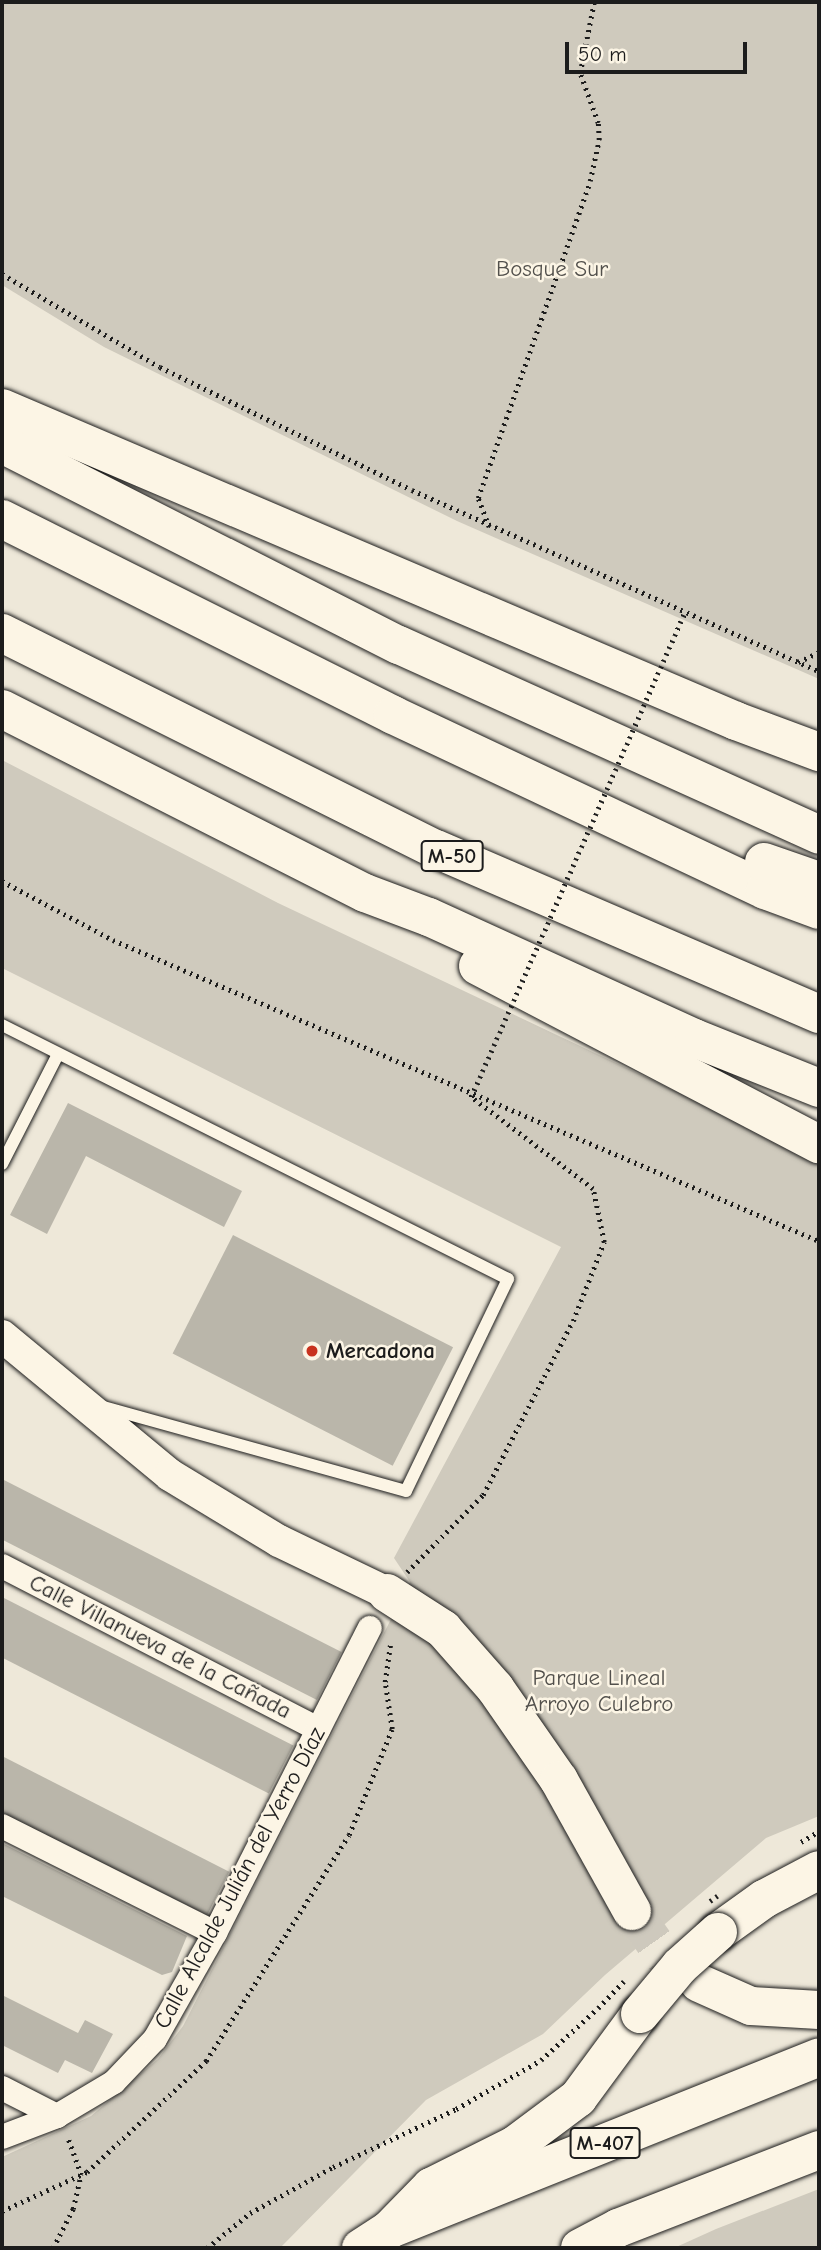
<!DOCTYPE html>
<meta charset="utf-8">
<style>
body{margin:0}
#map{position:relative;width:821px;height:2250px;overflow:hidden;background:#eee8d9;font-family:"Comic Neue",sans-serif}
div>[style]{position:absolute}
.green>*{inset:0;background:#cfcabd}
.building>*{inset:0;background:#bab6aa;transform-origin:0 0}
.trunk-tunnel>*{height:38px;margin-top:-19px;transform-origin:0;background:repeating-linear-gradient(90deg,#cec9bd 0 38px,transparent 0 57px)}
.path>*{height:4.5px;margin-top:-2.25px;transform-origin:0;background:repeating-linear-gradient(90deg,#1c1c1c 0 2px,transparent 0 7px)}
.roads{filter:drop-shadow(0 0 2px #1c1c1c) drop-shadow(0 0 2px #1c1c1c)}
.service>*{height:12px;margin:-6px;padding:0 6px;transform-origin:6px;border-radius:6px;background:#fcf5e5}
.minor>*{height:24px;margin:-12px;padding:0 12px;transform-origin:12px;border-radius:12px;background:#fcf5e5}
.tertiary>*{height:32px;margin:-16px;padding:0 16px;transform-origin:16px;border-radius:16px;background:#fcf5e5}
.trunk>*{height:38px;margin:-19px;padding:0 19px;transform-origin:19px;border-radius:19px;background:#fcf5e5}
.motorway>*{height:38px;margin:-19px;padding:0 19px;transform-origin:19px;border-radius:19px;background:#fcf5e5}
.path-bridge>*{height:4.5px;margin-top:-2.25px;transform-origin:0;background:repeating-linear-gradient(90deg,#1c1c1c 0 2px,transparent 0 7px)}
.bridges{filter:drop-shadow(0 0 2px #1c1c1c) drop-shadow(0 0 2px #1c1c1c)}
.motorway-bridge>*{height:38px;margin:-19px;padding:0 19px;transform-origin:19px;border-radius:19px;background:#fcf5e5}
.dots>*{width:19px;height:19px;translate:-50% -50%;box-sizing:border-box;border:4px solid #fcf5e5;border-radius:50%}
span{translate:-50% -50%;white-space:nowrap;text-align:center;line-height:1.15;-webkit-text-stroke:5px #fcf5e5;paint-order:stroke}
.shield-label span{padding:2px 5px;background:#fcf5e5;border:2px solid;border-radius:5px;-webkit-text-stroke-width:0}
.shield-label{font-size:21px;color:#1c1c1c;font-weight:700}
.park-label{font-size:23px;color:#52504c}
.poi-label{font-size:23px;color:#1c1c1c;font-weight:700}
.left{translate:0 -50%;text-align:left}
.street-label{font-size:23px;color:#1c1c1c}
.frame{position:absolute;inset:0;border:4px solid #1c1c1c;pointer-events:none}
.scale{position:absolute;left:565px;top:42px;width:182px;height:32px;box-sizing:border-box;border:4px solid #1c1c1c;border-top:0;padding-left:9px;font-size:21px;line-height:24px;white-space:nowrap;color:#1c1c1c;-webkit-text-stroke:5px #fcf5e5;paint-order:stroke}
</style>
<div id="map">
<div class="green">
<div style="clip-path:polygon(2px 2px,819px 2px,819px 679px,457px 521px,104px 347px,2px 285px)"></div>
<div style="clip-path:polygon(2px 760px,278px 903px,819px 1159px,819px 1816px,766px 1838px,605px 1975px,543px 2034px,426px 2100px,280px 2248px,2px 2248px,2px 2157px,91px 2116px,158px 2059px,183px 2026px,410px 1582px,394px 1558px,561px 1247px,2px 968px)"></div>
<div style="clip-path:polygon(819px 2189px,819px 2248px,674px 2248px,716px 2229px)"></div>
</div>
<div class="building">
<div style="clip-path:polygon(68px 1103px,242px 1191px,224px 1227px,86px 1156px,47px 1234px,10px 1215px)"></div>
<div style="left:233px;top:1235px;width:247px;height:133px;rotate:27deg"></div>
<div style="left:2px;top:1479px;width:381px;height:54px;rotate:27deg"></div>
<div style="left:2px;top:1597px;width:327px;height:54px;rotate:27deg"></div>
<div style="left:2px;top:1756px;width:255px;height:55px;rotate:27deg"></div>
<div style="clip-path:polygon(2px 1843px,187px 1936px,172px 1972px,162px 1975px,2px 1896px)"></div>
<div style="clip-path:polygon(2px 1995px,78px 2033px,85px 2020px,113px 2034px,92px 2073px,65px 2060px,58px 2073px,2px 2045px)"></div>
</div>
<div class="trunk-tunnel">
<div style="left:632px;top:1911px;width:59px;rotate:54.7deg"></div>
<div style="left:666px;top:1959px;width:41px;rotate:36deg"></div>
</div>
<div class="path">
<div style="left:2px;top:274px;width:183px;rotate:30.5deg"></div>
<div style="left:160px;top:367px;width:280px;rotate:26deg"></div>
<div style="left:412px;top:490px;width:445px;rotate:24deg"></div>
<div style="left:489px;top:527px;width:31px;rotate:-111deg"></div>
<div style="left:478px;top:498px;width:336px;rotate:-70.5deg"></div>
<div style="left:590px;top:181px;width:42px;rotate:-77.6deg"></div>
<div style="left:599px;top:140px;width:17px;rotate:-93deg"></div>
<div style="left:598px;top:123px;width:53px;rotate:-109.8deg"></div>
<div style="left:580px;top:73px;width:72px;rotate:-78.8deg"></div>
<div style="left:798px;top:662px;width:23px;rotate:-25deg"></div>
<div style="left:2px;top:881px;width:126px;rotate:28deg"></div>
<div style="left:113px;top:940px;width:767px;rotate:23.09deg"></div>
<div style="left:407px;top:1572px;width:108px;rotate:-45.4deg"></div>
<div style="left:483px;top:1495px;width:196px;rotate:-62.7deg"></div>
<div style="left:573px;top:1321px;width:85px;rotate:-68.6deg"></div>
<div style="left:604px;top:1242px;width:54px;rotate:-101.7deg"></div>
<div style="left:593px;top:1189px;width:153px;rotate:-143deg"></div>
<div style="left:801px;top:1842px;width:21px;rotate:-31deg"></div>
<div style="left:2px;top:2211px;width:94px;rotate:-24.6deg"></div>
<div style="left:87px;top:2172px;width:163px;rotate:-43deg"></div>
<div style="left:206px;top:2061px;width:267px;rotate:-57.7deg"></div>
<div style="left:349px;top:1835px;width:114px;rotate:-67.9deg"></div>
<div style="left:392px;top:1729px;width:48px;rotate:-98.5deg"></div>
<div style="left:385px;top:1682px;width:37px;rotate:-82deg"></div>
<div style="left:53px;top:2248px;width:44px;rotate:-62.9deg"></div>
<div style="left:73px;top:2209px;width:35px;rotate:-77deg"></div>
<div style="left:81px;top:2175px;width:41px;rotate:-109.7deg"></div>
<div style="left:207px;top:2248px;width:55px;rotate:-39.1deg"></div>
<div style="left:250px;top:2213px;width:95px;rotate:-29deg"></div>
<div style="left:333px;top:2167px;width:136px;rotate:-25.2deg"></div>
<div style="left:456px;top:2109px;width:98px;rotate:-30deg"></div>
<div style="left:541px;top:2060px;width:77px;rotate:-42.4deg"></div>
</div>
<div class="roads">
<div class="service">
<div style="left:2px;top:1025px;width:566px;rotate:26.66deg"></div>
<div style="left:508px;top:1279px;width:235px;rotate:115.7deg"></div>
<div style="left:406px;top:1491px;width:314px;rotate:-164.5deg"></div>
<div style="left:2px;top:1164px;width:123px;rotate:-63deg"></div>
</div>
<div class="minor">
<div style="left:2px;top:1566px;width:356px;rotate:27.3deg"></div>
<div style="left:2px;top:1826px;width:238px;rotate:26.7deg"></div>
<div style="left:2px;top:2088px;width:62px;rotate:27deg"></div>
<div style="left:2px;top:2137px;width:59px;rotate:-20.9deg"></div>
<div style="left:57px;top:2116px;width:66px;rotate:-30.8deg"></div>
<div style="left:114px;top:2082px;width:59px;rotate:-46.4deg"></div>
<div style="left:155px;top:2039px;width:122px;rotate:-60.5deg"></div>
<div style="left:215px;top:1933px;width:342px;rotate:-63.1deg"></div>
</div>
<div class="tertiary">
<div style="left:2px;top:1336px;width:218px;rotate:39.6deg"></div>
<div style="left:170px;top:1475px;width:127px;rotate:31.2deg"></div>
<div style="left:279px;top:1541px;width:120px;rotate:25.7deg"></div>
</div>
<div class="trunk">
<div style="left:387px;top:1593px;width:67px;rotate:32.7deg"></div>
<div style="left:443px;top:1629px;width:79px;rotate:48.6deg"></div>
<div style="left:495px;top:1688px;width:112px;rotate:55.2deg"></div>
<div style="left:559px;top:1780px;width:150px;rotate:60.9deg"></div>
<div style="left:699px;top:1983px;width:57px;rotate:23.9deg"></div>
<div style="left:751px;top:2006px;width:68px;rotate:3.4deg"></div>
<div style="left:361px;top:2248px;width:35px;rotate:-33deg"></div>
<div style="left:390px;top:2229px;width:462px;rotate:-21.8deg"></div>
<div style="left:580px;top:2248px;width:43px;rotate:-27.8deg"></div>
<div style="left:618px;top:2228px;width:216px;rotate:-21.2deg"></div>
</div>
<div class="motorway">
<div style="left:2px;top:408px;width:798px;rotate:23.09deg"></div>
<div style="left:736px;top:721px;width:89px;rotate:20.5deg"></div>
<div style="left:2px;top:444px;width:445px;rotate:26.9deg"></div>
<div style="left:399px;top:645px;width:461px;rotate:24.3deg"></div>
<div style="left:2px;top:519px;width:437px;rotate:26.6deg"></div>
<div style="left:393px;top:715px;width:411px;rotate:25.2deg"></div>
<div style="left:765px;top:890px;width:58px;rotate:20.3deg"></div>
<div style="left:2px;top:633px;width:485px;rotate:26.5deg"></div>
<div style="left:436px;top:849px;width:417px;rotate:23.3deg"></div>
<div style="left:2px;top:709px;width:407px;rotate:26.9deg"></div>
<div style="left:365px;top:893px;width:68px;rotate:20.6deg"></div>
<div style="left:429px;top:917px;width:291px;rotate:24.5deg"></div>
<div style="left:694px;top:1038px;width:135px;rotate:21.8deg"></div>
<div style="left:764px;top:862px;width:58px;rotate:19.1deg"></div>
<div style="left:478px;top:966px;width:385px;rotate:27.6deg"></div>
<div style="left:718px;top:1932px;width:57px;rotate:-35.7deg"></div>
<div style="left:764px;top:1899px;width:62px;rotate:-27.8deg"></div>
<div style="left:390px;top:2229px;width:59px;rotate:-45.7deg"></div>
<div style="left:431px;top:2187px;width:94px;rotate:-26.6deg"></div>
<div style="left:515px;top:2145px;width:79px;rotate:-36.7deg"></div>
<div style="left:578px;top:2098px;width:104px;rotate:-53.6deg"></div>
</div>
</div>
<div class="path-bridge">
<div style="left:471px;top:1097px;width:528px;rotate:-66.2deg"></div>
<div style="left:710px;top:1901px;width:14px;rotate:-36deg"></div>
<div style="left:598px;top:2008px;width:37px;rotate:-46deg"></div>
</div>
<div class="bridges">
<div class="motorway-bridge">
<div style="left:640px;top:2014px;width:62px;rotate:-50.2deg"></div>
<div style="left:680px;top:1966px;width:51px;rotate:-41.8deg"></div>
</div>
</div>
<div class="dots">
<div style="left:312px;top:1351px;background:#c8321e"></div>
</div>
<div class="shield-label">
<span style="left:452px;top:856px">M-50</span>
<span style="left:605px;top:2143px">M-407</span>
</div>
<div class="park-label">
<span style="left:552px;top:269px">Bosque Sur</span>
<span style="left:599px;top:1691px">Parque Lineal<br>Arroyo Culebro</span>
</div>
<div class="poi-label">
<span class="left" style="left:326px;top:1351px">Mercadona</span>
</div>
<div class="street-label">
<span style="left:160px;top:1647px;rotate:27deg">Calle Villanueva de la Cañada</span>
<span style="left:240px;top:1878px;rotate:-62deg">Calle Alcalde Julián del Yerro Díaz</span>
</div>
<div class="frame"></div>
<div class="scale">50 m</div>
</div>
